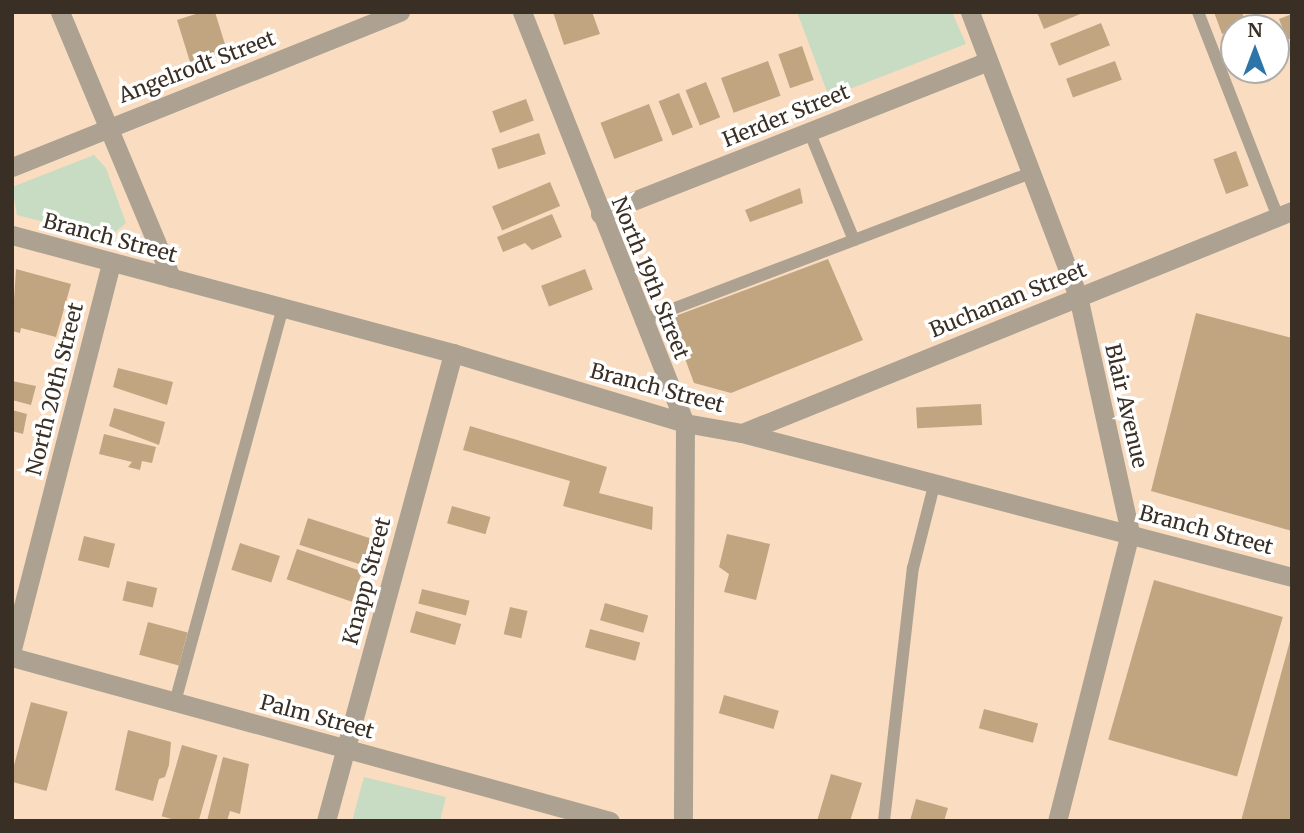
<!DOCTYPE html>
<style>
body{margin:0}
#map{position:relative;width:1304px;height:833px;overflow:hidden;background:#faddc0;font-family:Merriweather,serif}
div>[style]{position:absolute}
.green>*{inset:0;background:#c7dcc2}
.building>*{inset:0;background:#c1a581;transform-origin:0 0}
.service>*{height:12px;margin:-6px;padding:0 6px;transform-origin:6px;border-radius:6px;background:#ada291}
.minor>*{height:19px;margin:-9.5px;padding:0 9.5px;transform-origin:9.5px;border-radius:9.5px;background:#ada291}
.tertiary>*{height:19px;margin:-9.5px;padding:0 9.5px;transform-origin:9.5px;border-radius:9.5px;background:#ada291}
span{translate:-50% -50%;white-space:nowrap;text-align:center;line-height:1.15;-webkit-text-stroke:7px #fff;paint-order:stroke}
.street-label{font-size:21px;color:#3a2f24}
.frame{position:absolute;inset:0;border:14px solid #3a2f24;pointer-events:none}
.north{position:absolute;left:1220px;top:14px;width:70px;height:70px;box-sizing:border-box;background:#fff;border:2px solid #b0aca7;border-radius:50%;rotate:0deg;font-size:19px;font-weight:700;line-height:28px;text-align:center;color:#3a2f24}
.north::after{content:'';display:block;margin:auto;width:24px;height:32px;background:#2d75a9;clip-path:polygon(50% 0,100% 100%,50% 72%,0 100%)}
</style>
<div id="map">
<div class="green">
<div style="clip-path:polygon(797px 12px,952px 12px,966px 44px,829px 97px)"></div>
<div style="clip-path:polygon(94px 155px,106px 168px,126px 223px,108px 238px,17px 215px,12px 187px)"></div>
<div style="clip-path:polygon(364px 777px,446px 797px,440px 821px,352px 821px)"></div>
</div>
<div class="building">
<div style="clip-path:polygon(202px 12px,215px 12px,227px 51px,190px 62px,177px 20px)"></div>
<div style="clip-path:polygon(553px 12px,592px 12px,600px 34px,564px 45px)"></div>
<div style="clip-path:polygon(1037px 12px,1085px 12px,1044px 29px)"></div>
<div style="clip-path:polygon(1214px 12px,1242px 12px,1246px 25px,1222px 34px)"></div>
<div style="clip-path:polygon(1292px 14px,1292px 38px,1287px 40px,1279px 19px)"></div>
<div style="left:1101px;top:23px;width:24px;height:55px;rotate:68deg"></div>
<div style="clip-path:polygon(1234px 36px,1234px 64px,1225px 40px)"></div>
<div style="left:802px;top:46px;width:36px;height:25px;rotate:71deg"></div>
<div style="left:768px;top:61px;width:37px;height:50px;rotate:70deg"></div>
<div style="left:1115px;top:61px;width:20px;height:52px;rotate:70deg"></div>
<div style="left:706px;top:82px;width:38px;height:22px;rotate:68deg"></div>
<div style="left:679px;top:93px;width:37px;height:22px;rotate:68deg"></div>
<div style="left:526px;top:99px;width:23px;height:36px;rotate:70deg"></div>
<div style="left:649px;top:104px;width:39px;height:52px;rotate:69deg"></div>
<div style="left:539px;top:133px;width:22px;height:50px;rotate:72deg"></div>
<div style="left:1236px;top:151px;width:37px;height:24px;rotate:70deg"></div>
<div style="left:550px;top:182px;width:26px;height:63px;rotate:67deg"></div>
<div style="clip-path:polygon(800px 188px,803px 203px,750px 222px,745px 210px)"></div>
<div style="clip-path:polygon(552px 214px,562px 237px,532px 250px,525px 243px,503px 252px,497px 237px)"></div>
<div style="clip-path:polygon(828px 259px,863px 340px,731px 393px,694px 383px,670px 318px)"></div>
<div style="clip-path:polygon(16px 269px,71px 284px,56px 337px,21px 328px,20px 333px,12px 331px)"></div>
<div style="left:585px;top:269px;width:22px;height:47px;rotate:69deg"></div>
<div style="clip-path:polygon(1196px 313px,1292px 338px,1292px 531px,1151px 491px)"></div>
<div style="clip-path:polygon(118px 368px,173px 382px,167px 405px,113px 387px)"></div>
<div style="clip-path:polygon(12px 381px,36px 386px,31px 405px,12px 400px)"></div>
<div style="left:981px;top:404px;width:21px;height:65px;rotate:87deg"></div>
<div style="clip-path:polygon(114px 408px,165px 422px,159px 445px,109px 426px)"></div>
<div style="clip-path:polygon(12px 410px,27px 414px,23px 434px,12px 431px)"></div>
<div style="clip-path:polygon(470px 426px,607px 467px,599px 493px,653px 507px,652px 530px,563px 506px,570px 481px,463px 450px)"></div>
<div style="clip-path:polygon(104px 434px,156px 447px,152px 463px,142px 461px,140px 470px,128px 467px,132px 462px,99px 454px)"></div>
<div style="left:452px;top:506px;width:40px;height:18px;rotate:16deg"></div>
<div style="left:308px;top:518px;width:66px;height:28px;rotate:18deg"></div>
<div style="clip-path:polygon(727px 534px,770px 544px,756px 600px,724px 592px,729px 574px,719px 567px)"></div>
<div style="left:84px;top:536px;width:32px;height:25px;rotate:14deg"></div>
<div style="left:240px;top:543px;width:42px;height:28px;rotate:18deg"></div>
<div style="left:297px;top:549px;width:69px;height:32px;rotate:19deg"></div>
<div style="left:1154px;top:580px;width:134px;height:166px;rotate:16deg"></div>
<div style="left:127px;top:581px;width:31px;height:20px;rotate:13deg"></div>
<div style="left:422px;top:589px;width:49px;height:15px;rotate:14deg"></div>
<div style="left:605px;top:603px;width:45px;height:18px;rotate:16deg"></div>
<div style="left:510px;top:607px;width:18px;height:28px;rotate:13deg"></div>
<div style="left:416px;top:611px;width:47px;height:22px;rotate:16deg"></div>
<div style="left:148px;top:622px;width:41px;height:34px;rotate:15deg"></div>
<div style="left:590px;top:629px;width:52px;height:19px;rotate:15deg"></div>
<div style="clip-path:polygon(1291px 637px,1292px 821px,1241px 821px)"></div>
<div style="left:724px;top:695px;width:57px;height:19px;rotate:16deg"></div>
<div style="left:31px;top:702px;width:38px;height:82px;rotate:15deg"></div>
<div style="left:984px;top:709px;width:56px;height:20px;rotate:15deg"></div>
<div style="clip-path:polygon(128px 730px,171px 742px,169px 765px,165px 777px,159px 779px,153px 801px,115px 790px)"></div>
<div style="left:182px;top:745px;width:37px;height:74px;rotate:16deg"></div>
<div style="clip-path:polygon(223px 757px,249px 764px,240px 814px,230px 811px,227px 821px,207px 821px)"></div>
<div style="clip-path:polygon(831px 774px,862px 783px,850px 821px,817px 821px)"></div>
<div style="clip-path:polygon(916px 799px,948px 808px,944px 821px,910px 821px)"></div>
</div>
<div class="service">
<div style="left:1198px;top:12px;width:220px;rotate:68.7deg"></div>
<div style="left:809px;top:131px;width:118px;rotate:67.6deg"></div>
<div style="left:641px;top:321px;width:416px;rotate:-20.8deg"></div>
<div style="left:175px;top:702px;width:409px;rotate:-74.7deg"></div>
<div style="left:884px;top:821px;width:255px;rotate:-83.5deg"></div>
<div style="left:913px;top:568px;width:89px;rotate:-75.7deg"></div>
</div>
<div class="minor">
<div style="left:60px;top:12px;width:288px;rotate:67.3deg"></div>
<div style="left:522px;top:12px;width:442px;rotate:68.4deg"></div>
<div style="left:685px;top:423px;width:398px;rotate:90.3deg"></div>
<div style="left:970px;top:12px;width:304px;rotate:69.2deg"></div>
<div style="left:1078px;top:296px;width:243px;rotate:77.6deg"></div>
<div style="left:1130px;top:533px;width:297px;rotate:104.2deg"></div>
<div style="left:12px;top:167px;width:418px;rotate:-21.8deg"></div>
<div style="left:600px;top:214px;width:417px;rotate:-21.5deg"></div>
<div style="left:742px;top:433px;width:593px;rotate:-21.98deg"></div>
<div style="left:12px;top:649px;width:398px;rotate:-75.6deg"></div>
<div style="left:326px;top:821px;width:485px;rotate:-74.8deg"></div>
</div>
<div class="tertiary">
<div style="left:12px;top:235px;width:457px;rotate:15deg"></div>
<div style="left:453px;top:353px;width:242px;rotate:16.8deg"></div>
<div style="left:685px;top:423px;width:58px;rotate:10deg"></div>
<div style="left:742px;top:433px;width:569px;rotate:14.67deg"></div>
<div style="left:12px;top:657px;width:620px;rotate:15.34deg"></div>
</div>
<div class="street-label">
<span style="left:197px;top:67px;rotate:-21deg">Angelrodt Street</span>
<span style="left:786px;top:116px;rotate:-22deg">Herder Street</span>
<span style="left:110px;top:238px;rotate:15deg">Branch Street</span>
<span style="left:650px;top:278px;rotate:68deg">North 19th Street</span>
<span style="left:1008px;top:300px;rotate:-22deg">Buchanan Street</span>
<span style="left:657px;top:388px;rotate:15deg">Branch Street</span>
<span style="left:55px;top:389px;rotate:-76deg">North 20th Street</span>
<span style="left:1126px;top:406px;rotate:77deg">Blair Avenue</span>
<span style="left:1206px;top:530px;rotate:15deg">Branch Street</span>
<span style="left:367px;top:581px;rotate:-75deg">Knapp Street</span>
<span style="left:317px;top:717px;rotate:15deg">Palm Street</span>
</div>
<div class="frame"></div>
<div class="north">N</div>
</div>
